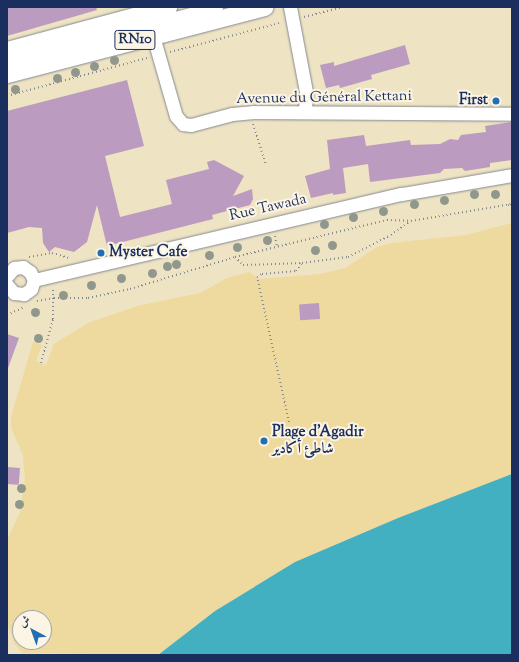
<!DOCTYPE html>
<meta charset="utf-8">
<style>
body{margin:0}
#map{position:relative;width:519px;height:662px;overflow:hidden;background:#eee3c3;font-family:"Sorts Mill Goudy",Amiri,serif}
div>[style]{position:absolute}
.sand>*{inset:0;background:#eeda9e}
.water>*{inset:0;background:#42b0c0}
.building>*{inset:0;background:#bb9bbf;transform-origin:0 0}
.path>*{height:2px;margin-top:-1px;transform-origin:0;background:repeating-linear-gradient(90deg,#848990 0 1px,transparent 0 4px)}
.roads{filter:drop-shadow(0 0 1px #848990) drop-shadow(0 0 1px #848990)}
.minor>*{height:13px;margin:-6.5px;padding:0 6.5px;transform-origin:6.5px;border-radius:6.5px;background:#fff}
.major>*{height:17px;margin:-8.5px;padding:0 8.5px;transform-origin:8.5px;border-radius:8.5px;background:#fff}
.trees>*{width:9px;height:9px;margin:-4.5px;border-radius:50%;background:#90988e}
.dots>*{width:11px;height:11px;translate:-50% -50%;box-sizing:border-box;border:2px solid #fcf5e5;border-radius:50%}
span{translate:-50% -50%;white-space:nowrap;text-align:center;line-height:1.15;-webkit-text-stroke:4px #fcf5e5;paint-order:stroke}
.shield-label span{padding:1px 3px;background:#fcf5e5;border:1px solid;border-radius:3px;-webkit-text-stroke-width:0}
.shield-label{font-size:14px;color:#1b2f5e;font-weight:700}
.street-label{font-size:15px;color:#1b2f5e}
.poi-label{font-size:15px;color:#1b2f5e;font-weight:700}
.right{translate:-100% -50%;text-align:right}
.left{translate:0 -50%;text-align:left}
.frame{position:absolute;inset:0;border:8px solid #1b2f5e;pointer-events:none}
.north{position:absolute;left:12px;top:610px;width:40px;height:40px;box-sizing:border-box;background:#fcf5e5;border:1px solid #a2a6af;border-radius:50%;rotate:319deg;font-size:11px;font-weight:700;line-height:16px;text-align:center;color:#1b2f5e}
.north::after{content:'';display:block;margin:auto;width:14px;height:18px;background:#1f6fb2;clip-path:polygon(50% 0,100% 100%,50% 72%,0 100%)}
</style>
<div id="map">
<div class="sand">
<div style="clip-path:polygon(evenodd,512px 223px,512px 474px,398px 518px,295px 562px,215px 611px,158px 655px,22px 653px,14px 643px,7px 622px,7px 540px,20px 512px,25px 480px,23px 455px,11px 428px,11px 417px,33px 342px,42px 345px,36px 361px,46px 365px,54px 344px,88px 323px,137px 306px,200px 293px,227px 278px,249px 272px,260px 279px,320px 274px,345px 268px,377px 247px,391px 243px,466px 235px,512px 223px,20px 618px,44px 618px,44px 642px,20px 642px,20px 618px)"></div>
</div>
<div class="water">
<div style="clip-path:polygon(512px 474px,512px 655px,158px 655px,215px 611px,295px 562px,398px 518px)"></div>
</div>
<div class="building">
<div style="clip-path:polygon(7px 7px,96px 7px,97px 10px,7px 36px)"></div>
<div style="clip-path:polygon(405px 45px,410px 64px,371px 75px,372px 79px,340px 88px,339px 85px,326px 88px,320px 65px,334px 62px,334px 66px)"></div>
<div style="clip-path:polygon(127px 80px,144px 146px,105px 156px,120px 217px,172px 204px,166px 180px,209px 169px,207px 162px,214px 160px,244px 176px,233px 196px,252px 189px,253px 199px,250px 205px,212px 215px,213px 219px,107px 246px,97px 205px,87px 242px,74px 252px,55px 247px,49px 252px,43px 243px,42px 228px,29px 227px,7px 233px,7px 111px)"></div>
<div style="clip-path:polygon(512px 122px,512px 160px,490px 163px,490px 167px,465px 171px,462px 168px,444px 169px,440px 173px,370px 182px,368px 164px,343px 168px,346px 193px,333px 195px,333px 193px,311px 198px,305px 176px,330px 169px,327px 140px,364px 135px,366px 146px,410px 140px,411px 145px,440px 144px,450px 139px,458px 140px,461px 135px,486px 132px,485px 126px)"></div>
<div style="left:319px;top:303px;width:16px;height:20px;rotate:86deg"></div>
<div style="clip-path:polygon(7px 334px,19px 338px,8px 368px,7px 368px)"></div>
<div style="left:7px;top:467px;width:13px;height:17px;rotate:4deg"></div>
</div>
<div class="path">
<div style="left:304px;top:17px;width:40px;rotate:-14.4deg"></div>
<div style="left:170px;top:52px;width:114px;rotate:-14.8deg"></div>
<div style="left:7px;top:96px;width:145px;rotate:-15.2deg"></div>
<div style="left:253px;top:124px;width:43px;rotate:72.4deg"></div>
<div style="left:508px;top:205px;width:5px;rotate:37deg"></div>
<div style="left:275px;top:236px;width:11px;rotate:80deg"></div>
<div style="left:29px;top:257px;width:23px;rotate:-10deg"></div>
<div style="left:52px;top:253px;width:19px;rotate:16deg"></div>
<div style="left:235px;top:257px;width:11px;rotate:45deg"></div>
<div style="left:243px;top:265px;width:59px;rotate:-1.9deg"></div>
<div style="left:302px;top:263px;width:46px;rotate:-7.4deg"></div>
<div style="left:348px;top:257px;width:48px;rotate:-27.1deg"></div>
<div style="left:391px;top:235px;width:24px;rotate:-36deg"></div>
<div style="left:37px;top:301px;width:17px;rotate:-10deg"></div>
<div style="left:54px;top:298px;width:34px"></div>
<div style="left:88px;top:298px;width:43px;rotate:-12.1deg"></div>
<div style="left:130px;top:289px;width:110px;rotate:-16.9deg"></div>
<div style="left:235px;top:257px;width:156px;rotate:-13.7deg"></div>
<div style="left:387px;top:220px;width:24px;rotate:2deg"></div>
<div style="left:411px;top:221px;width:102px;rotate:-9.6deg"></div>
<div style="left:7px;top:315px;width:19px;rotate:-25deg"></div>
<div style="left:41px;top:363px;width:46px;rotate:-74.7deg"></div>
<div style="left:53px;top:319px;width:31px;rotate:-90deg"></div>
<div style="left:289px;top:422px;width:148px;rotate:-102.4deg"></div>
<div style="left:257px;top:277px;width:6px;rotate:-31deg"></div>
<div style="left:262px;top:274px;width:34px;rotate:-5deg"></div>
<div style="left:296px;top:271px;width:10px;rotate:-53deg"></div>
</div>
<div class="roads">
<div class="minor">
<div style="left:290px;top:7px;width:86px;rotate:79.3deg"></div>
<div style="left:306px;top:92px;width:19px;rotate:93deg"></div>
<div style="left:153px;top:36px;width:83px;rotate:74deg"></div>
<div style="left:176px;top:116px;width:11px;rotate:49deg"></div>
<div style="left:183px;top:124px;width:8px;rotate:7deg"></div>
<div style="left:191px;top:125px;width:42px;rotate:-15deg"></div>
<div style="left:232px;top:114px;width:22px;rotate:-5deg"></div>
<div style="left:254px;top:112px;width:258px;rotate:0.4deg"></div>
<div style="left:7px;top:62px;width:216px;rotate:-14.7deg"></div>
<div style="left:7px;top:276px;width:11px;rotate:-49deg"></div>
<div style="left:14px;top:268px;width:9px;rotate:-6deg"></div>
<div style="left:23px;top:267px;width:9px;rotate:36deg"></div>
<div style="left:30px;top:272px;width:9px;rotate:63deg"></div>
<div style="left:34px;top:280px;width:9px;rotate:108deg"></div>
<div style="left:31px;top:289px;width:9px;rotate:144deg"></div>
<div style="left:24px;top:294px;width:10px;rotate:-174deg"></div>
<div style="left:14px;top:293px;width:11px;rotate:-131deg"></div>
<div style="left:34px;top:280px;width:378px;rotate:-13.2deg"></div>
<div style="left:402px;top:194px;width:112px;rotate:-9.8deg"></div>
</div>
<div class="major">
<div style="left:7px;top:50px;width:167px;rotate:-15deg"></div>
<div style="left:7px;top:74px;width:266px;rotate:-14.6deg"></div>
</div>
</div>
<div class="trees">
<div style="left:114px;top:60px"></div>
<div style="left:94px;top:66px"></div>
<div style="left:75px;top:72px"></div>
<div style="left:57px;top:78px"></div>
<div style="left:15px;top:89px"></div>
<div style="left:474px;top:194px"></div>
<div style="left:495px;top:194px"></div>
<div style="left:444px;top:200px"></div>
<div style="left:414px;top:204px"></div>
<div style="left:383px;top:211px"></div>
<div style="left:353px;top:217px"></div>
<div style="left:324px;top:224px"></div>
<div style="left:267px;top:240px"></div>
<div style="left:332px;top:245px"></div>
<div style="left:237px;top:247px"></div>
<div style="left:315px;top:250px"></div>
<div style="left:209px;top:255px"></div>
<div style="left:176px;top:264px"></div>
<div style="left:167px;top:266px"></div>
<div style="left:152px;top:273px"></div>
<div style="left:121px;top:278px"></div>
<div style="left:91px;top:285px"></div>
<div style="left:63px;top:295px"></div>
<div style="left:35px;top:312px"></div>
<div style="left:38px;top:338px"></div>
<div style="left:21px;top:488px"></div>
<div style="left:19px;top:504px"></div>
</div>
<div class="dots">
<div style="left:496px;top:101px;background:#1f6fb2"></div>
<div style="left:101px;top:253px;background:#1f6fb2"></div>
<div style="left:264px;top:441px;background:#1f6fb2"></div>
</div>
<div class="shield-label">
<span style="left:135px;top:40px">RN10</span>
</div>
<div class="street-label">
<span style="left:324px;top:98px;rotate:-1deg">Avenue du Général Kettani</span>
<span style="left:268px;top:208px;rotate:-13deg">Rue Tawada</span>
</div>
<div class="poi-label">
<span class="right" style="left:488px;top:101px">First</span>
<span class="left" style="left:109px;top:253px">Myster Cafe</span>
<span class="left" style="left:272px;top:441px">Plage d'Agadir<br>شاطئ أكادير</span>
</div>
<div class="frame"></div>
<div class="north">ش</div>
</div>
